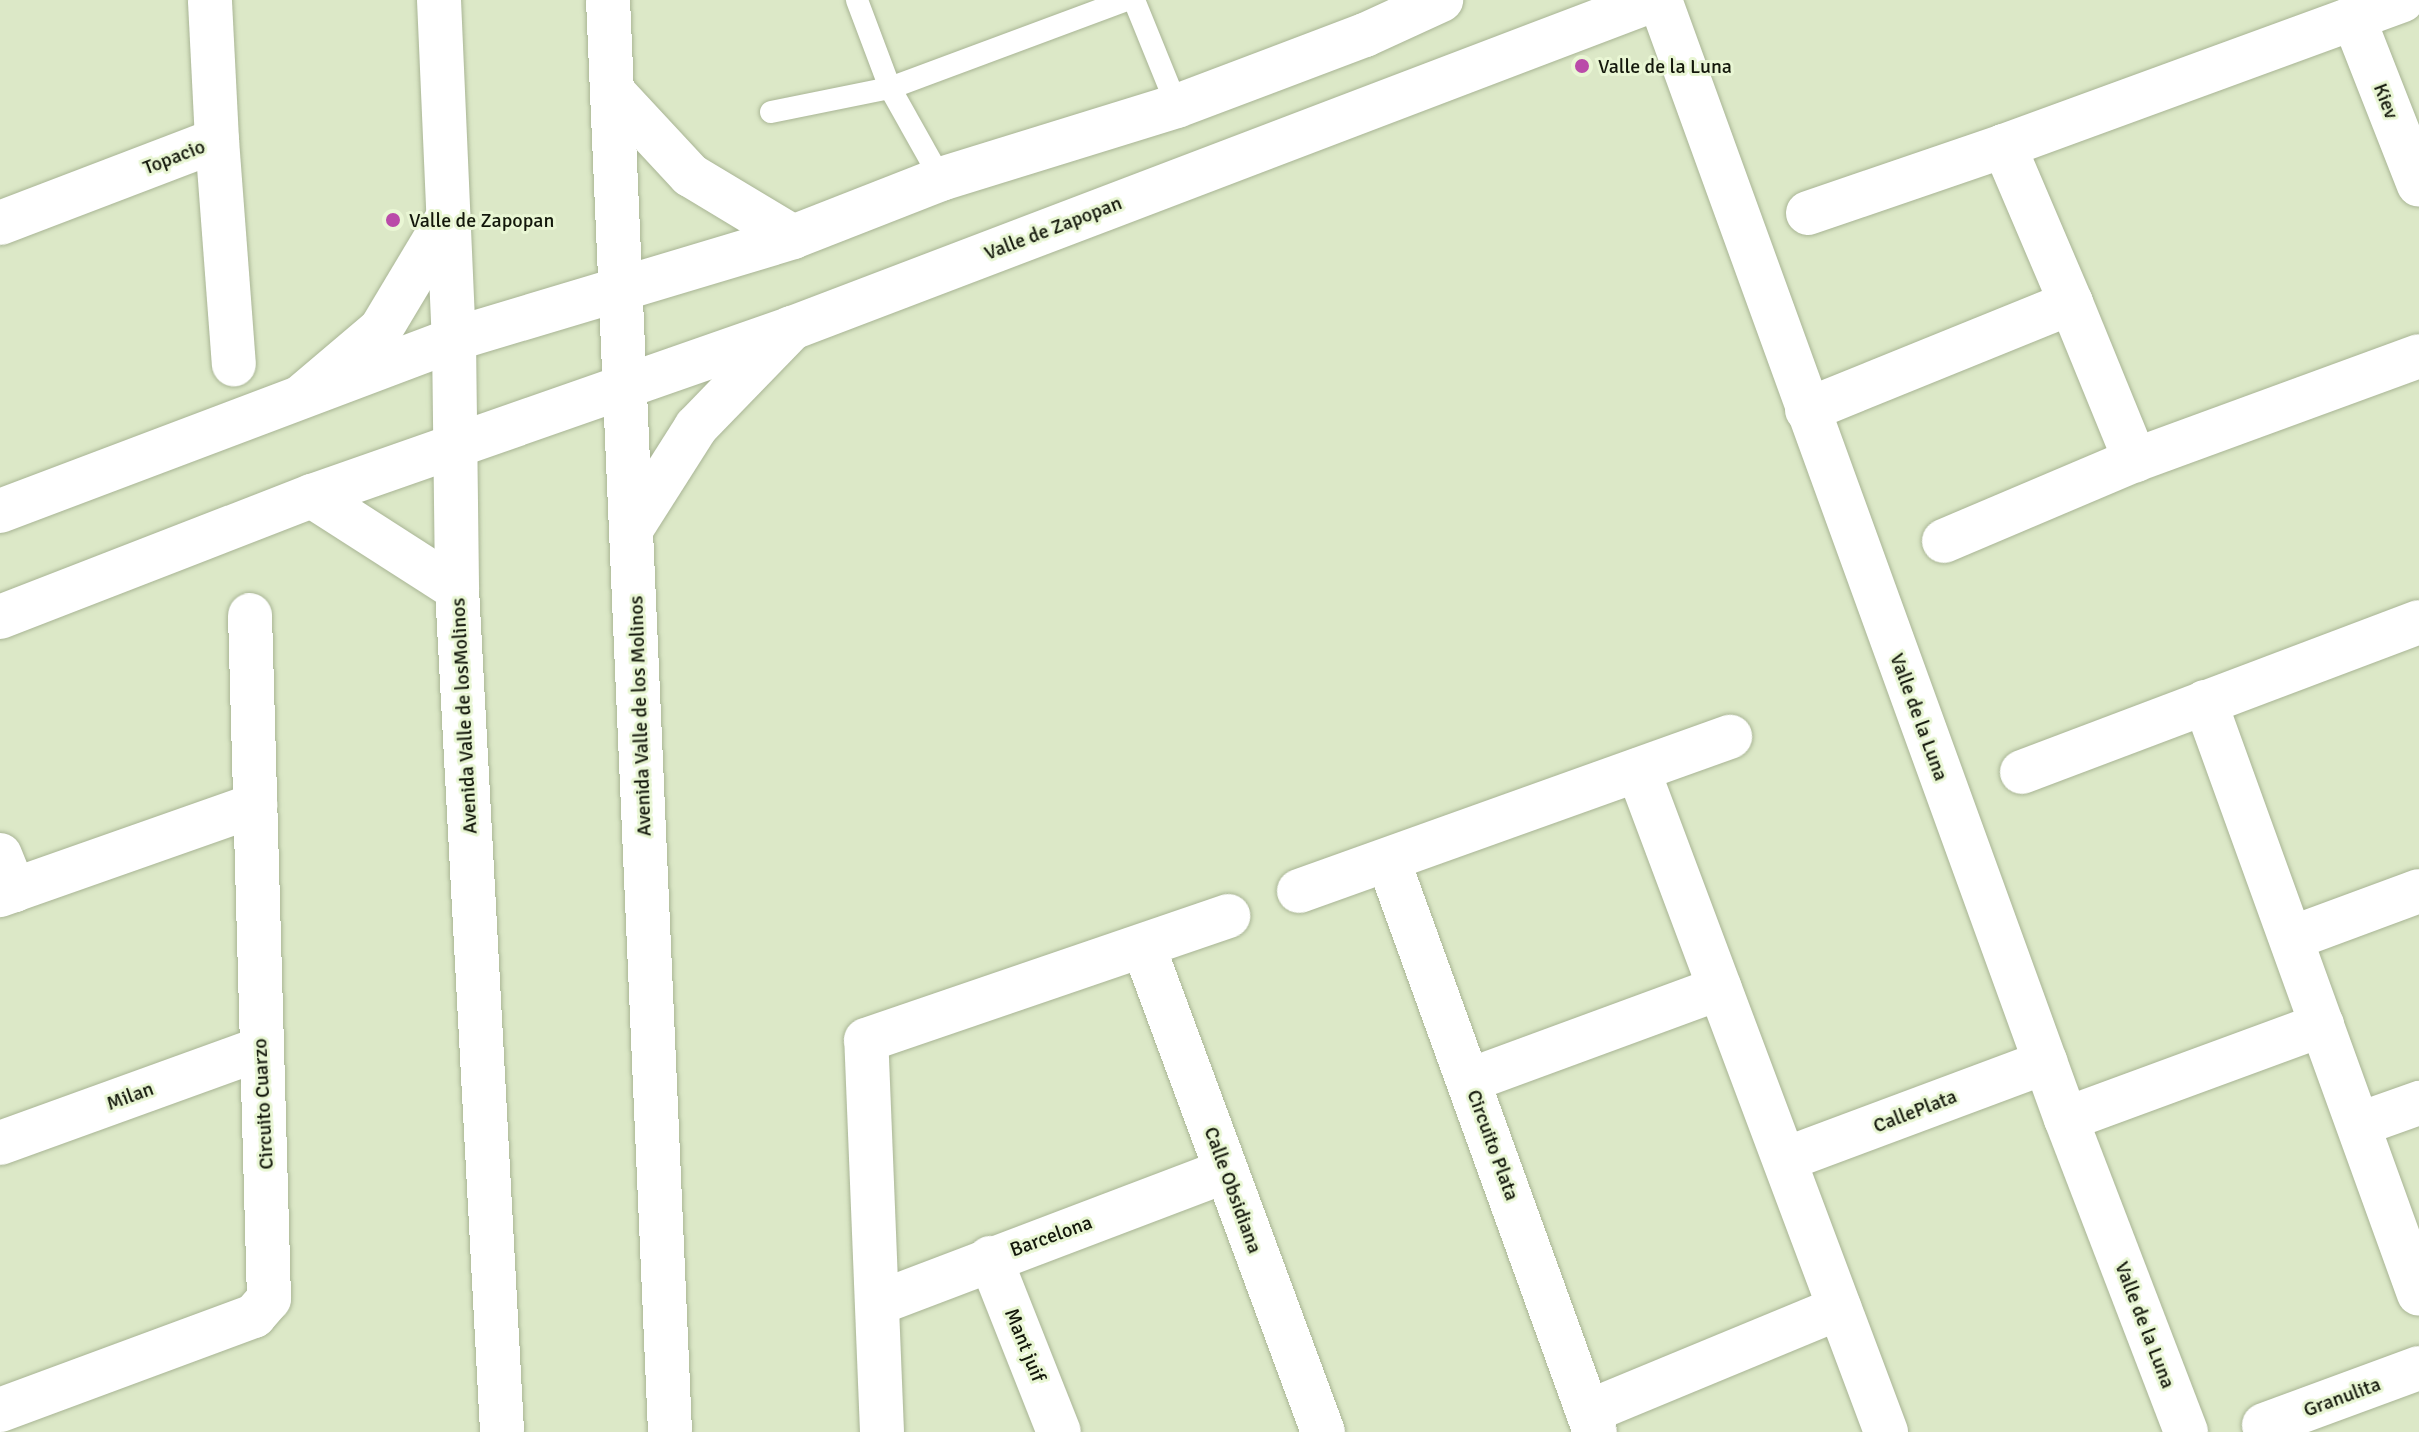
<!DOCTYPE html>
<style>
body{margin:0}
#map{position:relative;width:2419px;height:1432px;overflow:hidden;background:#dce8c7;font-family:Signika,sans-serif}
div>[style]{position:absolute}
.roads{filter:drop-shadow(0 0 2px #a9b595) drop-shadow(0 0 2px #a9b595)}
.lane>*{height:22px;margin:-11px;padding:0 11px;transform-origin:11px;border-radius:11px;background:#fff}
.street>*{height:44px;margin:-22px;padding:0 22px;transform-origin:22px;border-radius:22px;background:#fff}
.secondary>*{height:44px;margin:-22px;padding:0 22px;transform-origin:22px;border-radius:22px;background:#fff}
.dots>*{width:22px;height:22px;translate:-50% -50%;box-sizing:border-box;border:4px solid #e9f6d4;border-radius:50%}
span{translate:-50% -50%;white-space:nowrap;text-align:center;line-height:1.15;-webkit-text-stroke:6px #e9f6d4;paint-order:stroke}
.poi-label{font-size:20px;color:#13170b}
.left{translate:0 -50%;text-align:left}
.street-label{font-size:20px;color:#13170b}
</style>
<div id="map">
<div class="roads">
<div class="lane">
<div style="left:1134px;top:0;width:114px;rotate:67.9deg"></div>
<div style="left:771px;top:112px;width:121px;rotate:-11.4deg"></div>
<div style="left:890px;top:88px;width:94px;rotate:-110.6deg"></div>
<div style="left:941px;top:179px;width:104px;rotate:-119.3deg"></div>
<div style="left:890px;top:88px;width:253px;rotate:-20.4deg"></div>
</div>
<div class="street">
<div style="left:1660px;top:0;width:1190px;rotate:70.06deg"></div>
<div style="left:2066px;top:1119px;width:335px;rotate:69deg"></div>
<div style="left:2353px;top:17px;width:180px;rotate:68.6deg"></div>
<div style="left:217px;top:140px;width:225px;rotate:85.7deg"></div>
<div style="left:1808px;top:213px;width:207px;rotate:-18.9deg"></div>
<div style="left:0;top:223px;width:232px;rotate:-20.9deg"></div>
<div style="left:217px;top:140px;width:140px;rotate:-92.9deg"></div>
<div style="left:2071px;top:303px;width:171px;rotate:-113.1deg"></div>
<div style="left:2004px;top:146px;width:424px;rotate:-20.1deg"></div>
<div style="left:1807px;top:410px;width:285px;rotate:-22.1deg"></div>
<div style="left:2071px;top:303px;width:170px;rotate:67.8deg"></div>
<div style="left:0;top:511px;width:485px;rotate:-20.7deg"></div>
<div style="left:454px;top:339px;width:354px;rotate:-16.7deg"></div>
<div style="left:793px;top:237px;width:159px;rotate:-21.4deg"></div>
<div style="left:941px;top:179px;width:247px;rotate:-17.2deg"></div>
<div style="left:1177px;top:106px;width:201px;rotate:-20.7deg"></div>
<div style="left:1365px;top:35px;width:84px;rotate:-24.7deg"></div>
<div style="left:1944px;top:541px;width:207px;rotate:-23deg"></div>
<div style="left:2135px;top:460px;width:302px;rotate:-20.1deg"></div>
<div style="left:0;top:617px;width:335px;rotate:-21.2deg"></div>
<div style="left:312px;top:496px;width:509px;rotate:-19.29deg"></div>
<div style="left:792px;top:328px;width:921px;rotate:-20.85deg"></div>
<div style="left:2205px;top:702px;width:629px;rotate:70.13deg"></div>
<div style="left:1638px;top:770px;width:707px;rotate:69.46deg"></div>
<div style="left:2022px;top:772px;width:424px;rotate:-20.7deg"></div>
<div style="left:0;top:855px;width:38px;rotate:68deg"></div>
<div style="left:14px;top:890px;width:15px;rotate:160deg"></div>
<div style="left:1388px;top:860px;width:608px;rotate:70.11deg"></div>
<div style="left:14px;top:890px;width:256px;rotate:-19.4deg"></div>
<div style="left:1299px;top:891px;width:458px;rotate:-19.7deg"></div>
<div style="left:2292px;top:938px;width:135px;rotate:-20.3deg"></div>
<div style="left:1144px;top:948px;width:516px;rotate:69.7deg"></div>
<div style="left:1470px;top:1080px;width:266px;rotate:-20.2deg"></div>
<div style="left:2066px;top:1119px;width:273px;rotate:-20.2deg"></div>
<div style="left:2360px;top:1124px;width:63px;rotate:-19.6deg"></div>
<div style="left:0;top:1143px;width:276px;rotate:-19.9deg"></div>
<div style="left:1786px;top:1159px;width:277px;rotate:-20.5deg"></div>
<div style="left:990px;top:1258px;width:187px;rotate:68.4deg"></div>
<div style="left:878px;top:1303px;width:372px;rotate:-20.8deg"></div>
<div style="left:0;top:1410px;width:271px;rotate:-20.3deg"></div>
<div style="left:254px;top:1316px;width:23px;rotate:-49deg"></div>
<div style="left:269px;top:1299px;width:684px;rotate:-91.59deg"></div>
<div style="left:1588px;top:1412px;width:272px;rotate:-22.5deg"></div>
<div style="left:2264px;top:1425px;width:165px;rotate:-20.2deg"></div>
<div style="left:882px;top:1432px;width:392px;rotate:-92.3deg"></div>
<div style="left:866px;top:1040px;width:383px;rotate:-18.9deg"></div>
</div>
<div class="secondary">
<div style="left:439px;top:0;width:339px;rotate:87.5deg"></div>
<div style="left:454px;top:339px;width:250px;rotate:89.3deg"></div>
<div style="left:457px;top:589px;width:844px;rotate:86.94deg"></div>
<div style="left:608px;top:0;width:1433px;rotate:87.52deg"></div>
<div style="left:612px;top:91px;width:115px;rotate:47.1deg"></div>
<div style="left:690px;top:175px;width:120px;rotate:31deg"></div>
<div style="left:302px;top:396px;width:104px;rotate:-40.3deg"></div>
<div style="left:381px;top:329px;width:131px;rotate:-59.1deg"></div>
<div style="left:312px;top:496px;width:172px;rotate:32.7deg"></div>
<div style="left:632px;top:528px;width:120px;rotate:-57.6deg"></div>
<div style="left:696px;top:427px;width:138px;rotate:-45.9deg"></div>
</div>
</div>
<div class="dots">
<div style="left:1582px;top:66px;background:#ba4ba9"></div>
<div style="left:393px;top:220px;background:#ba4ba9"></div>
</div>
<div class="poi-label">
<span class="left" style="left:1598px;top:66px">Valle de la Luna</span>
<span class="left" style="left:409px;top:220px">Valle de Zapopan</span>
</div>
<div class="street-label">
<span style="left:2386px;top:101px;rotate:69deg">Kiev</span>
<span style="left:174px;top:157px;rotate:-21deg">Topacio</span>
<span style="left:1053px;top:228px;rotate:-21deg">Valle de Zapopan</span>
<span style="left:464px;top:716px;rotate:-93deg">Avenida Valle de losMolinos</span>
<span style="left:640px;top:716px;rotate:-92deg">Avenida Valle de los Molinos</span>
<span style="left:1919px;top:717px;rotate:70deg">Valle de la Luna</span>
<span style="left:130px;top:1096px;rotate:-20deg">Milan</span>
<span style="left:263px;top:1104px;rotate:-93deg">Circuito Cuarzo</span>
<span style="left:1915px;top:1111px;rotate:-21deg">CallePlata</span>
<span style="left:1493px;top:1145px;rotate:70deg">Circuito Plata</span>
<span style="left:1233px;top:1190px;rotate:70deg">Calle Obsidiana</span>
<span style="left:1051px;top:1236px;rotate:-20deg">Barcelona</span>
<span style="left:2145px;top:1325px;rotate:69deg">Valle de la Luna</span>
<span style="left:1025px;top:1345px;rotate:68deg">Mant juif</span>
<span style="left:2342px;top:1397px;rotate:-20deg">Granulita</span>
</div>
</div>
